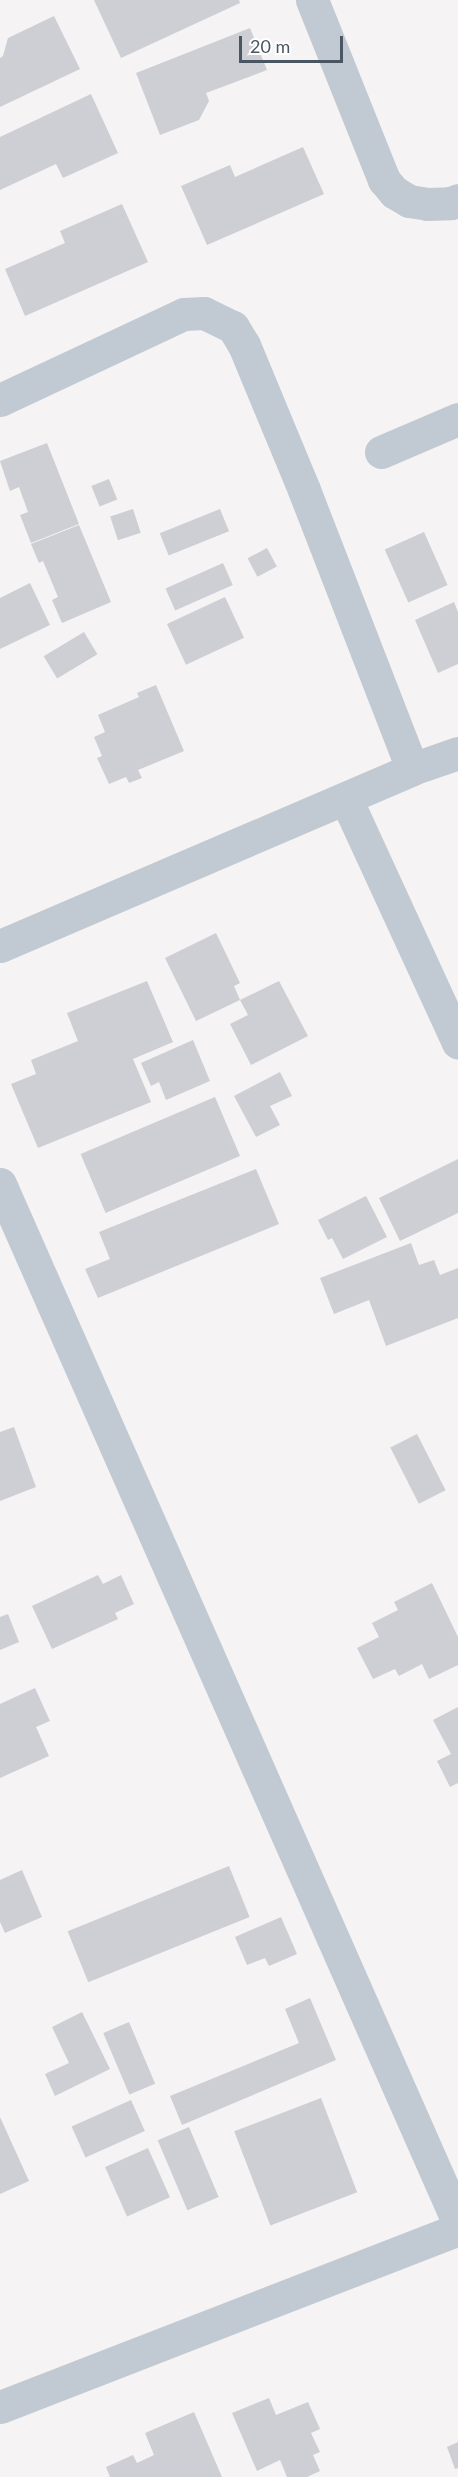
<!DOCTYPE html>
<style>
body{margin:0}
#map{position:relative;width:458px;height:2477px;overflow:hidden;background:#f5f3f3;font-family:Lato,sans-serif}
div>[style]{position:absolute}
.building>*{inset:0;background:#cdcfd5;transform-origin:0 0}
.street>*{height:33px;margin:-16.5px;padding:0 16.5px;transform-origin:16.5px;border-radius:16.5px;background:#c1cad2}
span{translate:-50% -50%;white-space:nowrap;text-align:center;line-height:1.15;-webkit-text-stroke:6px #fff;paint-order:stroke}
.scale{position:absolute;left:239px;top:36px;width:104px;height:27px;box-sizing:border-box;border:3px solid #4a5661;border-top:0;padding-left:8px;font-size:18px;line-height:21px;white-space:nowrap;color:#4a5661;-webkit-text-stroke:4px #fff;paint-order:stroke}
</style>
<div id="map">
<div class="building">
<div style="clip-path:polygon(94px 0,239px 0,240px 3px,121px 58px)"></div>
<div style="clip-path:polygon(54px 16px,80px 69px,0 107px,0 58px,3px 56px,8px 38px)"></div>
<div style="clip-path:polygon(250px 28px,267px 70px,206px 93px,209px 101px,199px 120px,160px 135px,136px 73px)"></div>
<div style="clip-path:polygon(91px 94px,118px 153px,63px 178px,56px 164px,0 190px,0 137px)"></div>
<div style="clip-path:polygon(303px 147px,324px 194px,207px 245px,181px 186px,230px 165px,235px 177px)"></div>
<div style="clip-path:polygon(122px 204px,148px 262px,25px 316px,5px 269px,65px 243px,60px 231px)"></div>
<div style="clip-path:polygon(47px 443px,79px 524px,31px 543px,20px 515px,28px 512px,19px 487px,10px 491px,0 461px)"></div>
<div style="left:109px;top:479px;width:22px;height:19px;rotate:68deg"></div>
<div style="left:133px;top:509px;width:25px;height:24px;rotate:72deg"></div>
<div style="left:220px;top:509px;width:24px;height:65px;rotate:68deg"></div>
<div style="clip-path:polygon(79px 525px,111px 602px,62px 623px,52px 600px,58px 597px,43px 561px,39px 563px,31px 544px)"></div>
<div style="left:424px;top:532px;width:58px;height:43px;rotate:66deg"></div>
<div style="left:267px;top:548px;width:21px;height:22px;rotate:62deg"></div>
<div style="left:223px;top:563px;width:24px;height:63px;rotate:66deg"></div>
<div style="clip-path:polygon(30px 583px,50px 625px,0 649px,0 598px)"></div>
<div style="left:225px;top:597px;width:45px;height:64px;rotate:65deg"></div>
<div style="clip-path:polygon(454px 602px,458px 612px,458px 664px,438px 673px,415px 620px)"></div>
<div style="left:84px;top:632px;width:26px;height:47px;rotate:59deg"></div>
<div style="clip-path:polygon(156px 685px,184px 751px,138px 770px,142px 778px,129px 783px,126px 777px,109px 784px,97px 758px,102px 756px,94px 737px,105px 732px,98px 715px,139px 697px,137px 693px)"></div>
<div style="clip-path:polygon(216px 933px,240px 983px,234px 986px,240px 1000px,279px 981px,308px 1036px,251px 1065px,230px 1024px,248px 1015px,240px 1000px,196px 1021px,165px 958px)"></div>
<div style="clip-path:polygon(147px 981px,173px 1042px,133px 1059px,151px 1102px,38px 1148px,11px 1084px,36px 1074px,31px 1060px,78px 1041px,67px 1013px)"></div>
<div style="clip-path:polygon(193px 1040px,210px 1081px,166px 1100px,159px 1082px,151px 1086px,141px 1063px)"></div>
<div style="clip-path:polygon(280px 1072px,292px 1096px,270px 1106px,280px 1125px,256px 1137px,234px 1096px)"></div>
<div style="left:215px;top:1097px;width:64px;height:146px;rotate:67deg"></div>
<div style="clip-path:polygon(458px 1159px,458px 1213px,400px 1241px,379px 1198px)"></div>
<div style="clip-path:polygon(256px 1169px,279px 1224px,98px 1298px,85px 1269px,110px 1259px,99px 1232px)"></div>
<div style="clip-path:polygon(366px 1196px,387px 1237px,343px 1259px,332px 1238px,328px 1240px,318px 1220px)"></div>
<div style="clip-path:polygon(411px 1243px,419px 1265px,434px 1260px,440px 1275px,458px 1268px,458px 1318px,386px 1346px,369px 1300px,334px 1314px,320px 1278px)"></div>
<div style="clip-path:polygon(14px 1427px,36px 1487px,0 1501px,0 1432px)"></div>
<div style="left:417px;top:1434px;width:63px;height:30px;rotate:63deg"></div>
<div style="clip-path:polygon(98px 1575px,103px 1584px,121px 1575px,134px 1604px,115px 1613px,118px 1619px,52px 1649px,32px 1606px)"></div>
<div style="clip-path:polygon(432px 1583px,458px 1637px,458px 1665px,429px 1679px,422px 1664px,399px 1676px,395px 1669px,373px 1679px,357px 1648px,379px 1637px,372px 1623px,398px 1610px,394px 1602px)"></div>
<div style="clip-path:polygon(8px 1614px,19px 1642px,0 1650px,0 1617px)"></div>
<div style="clip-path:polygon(35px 1688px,50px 1721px,36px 1727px,49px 1756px,0 1778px,0 1704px)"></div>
<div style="clip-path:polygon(458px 1707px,458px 1783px,450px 1787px,437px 1761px,451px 1754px,433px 1720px)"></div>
<div style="left:229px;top:1866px;width:55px;height:174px;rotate:68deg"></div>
<div style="clip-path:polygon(22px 1870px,42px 1917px,5px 1933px,0 1922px,0 1880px)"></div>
<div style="clip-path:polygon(281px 1917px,297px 1954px,269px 1966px,265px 1958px,247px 1965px,235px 1937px)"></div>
<div style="clip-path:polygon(310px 1998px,336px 2060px,182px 2125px,170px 2096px,299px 2043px,285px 2009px)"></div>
<div style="clip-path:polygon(82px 2012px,110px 2069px,55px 2096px,45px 2074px,69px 2063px,52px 2027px)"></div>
<div style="left:129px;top:2022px;width:67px;height:28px;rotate:67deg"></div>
<div style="left:321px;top:2098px;width:101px;height:93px;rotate:69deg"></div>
<div style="left:131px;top:2100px;width:34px;height:65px;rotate:66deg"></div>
<div style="clip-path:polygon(0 2117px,29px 2181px,0 2194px)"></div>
<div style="left:189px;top:2127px;width:76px;height:34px;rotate:67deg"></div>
<div style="left:148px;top:2148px;width:54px;height:47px;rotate:66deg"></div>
<div style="clip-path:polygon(269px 2398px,276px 2415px,308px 2402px,320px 2429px,311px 2433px,320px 2452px,313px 2455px,320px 2471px,307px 2477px,287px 2477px,280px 2460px,257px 2471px,232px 2413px)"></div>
<div style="clip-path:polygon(194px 2412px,222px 2477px,110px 2477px,106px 2467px,133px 2455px,137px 2463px,154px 2455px,145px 2433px)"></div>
<div style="clip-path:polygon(458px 2442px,458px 2468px,455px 2469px,447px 2447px)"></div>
</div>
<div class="street">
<div style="left:312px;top:0;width:194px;rotate:68.2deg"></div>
<div style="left:384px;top:180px;width:16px;rotate:50deg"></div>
<div style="left:394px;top:192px;width:17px;rotate:31deg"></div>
<div style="left:409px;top:201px;width:18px;rotate:9deg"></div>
<div style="left:427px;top:204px;width:24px;rotate:-2deg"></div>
<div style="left:451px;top:203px;width:8px;rotate:-23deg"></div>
<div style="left:0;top:400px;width:203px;rotate:-25.1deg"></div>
<div style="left:184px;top:314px;width:20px;rotate:-3deg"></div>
<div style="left:204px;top:313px;width:32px;rotate:26deg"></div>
<div style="left:233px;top:327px;width:21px;rotate:59deg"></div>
<div style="left:244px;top:345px;width:157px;rotate:67.5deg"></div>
<div style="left:304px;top:490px;width:299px;rotate:68.8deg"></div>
<div style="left:381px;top:452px;width:84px;rotate:-23.2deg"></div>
<div style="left:346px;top:799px;width:268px;rotate:65.3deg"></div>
<div style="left:0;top:946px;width:448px;rotate:-23.2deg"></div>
<div style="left:412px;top:769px;width:49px;rotate:-19.2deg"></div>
<div style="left:0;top:1184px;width:1135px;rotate:66.19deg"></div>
<div style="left:0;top:2407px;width:491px;rotate:-21.2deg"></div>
</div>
<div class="scale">20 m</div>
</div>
